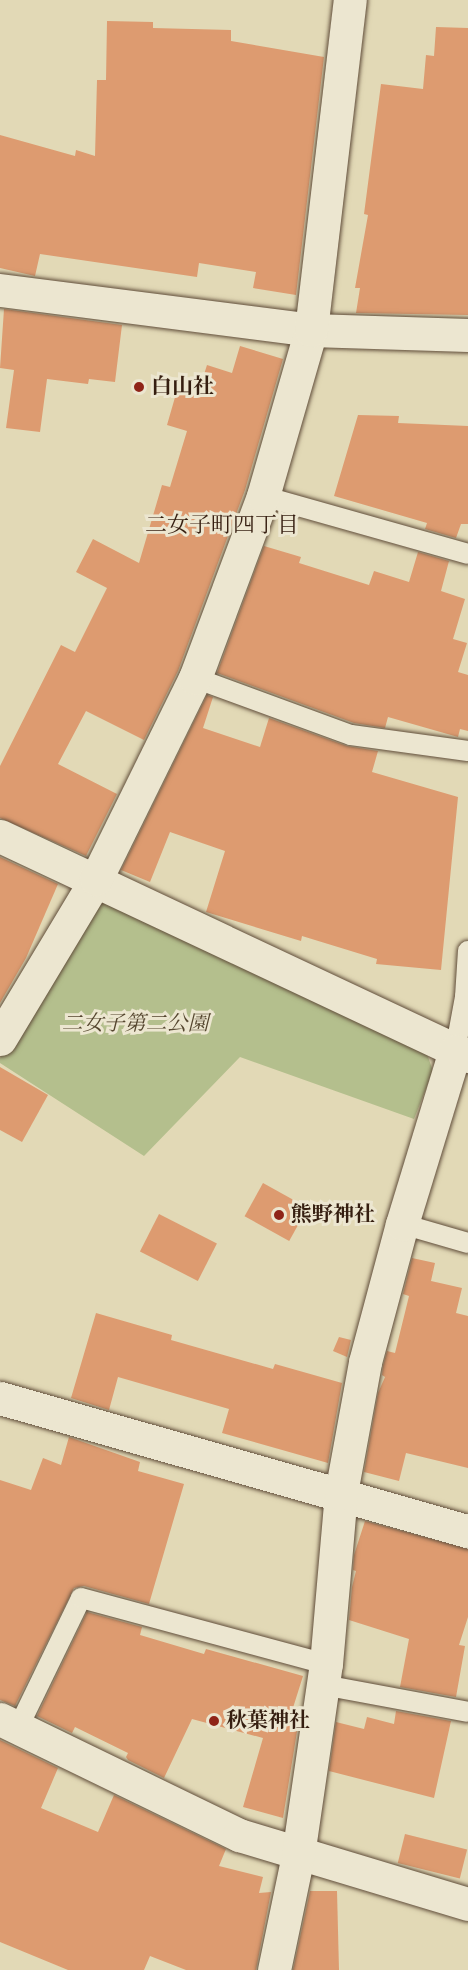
<!DOCTYPE html>
<meta charset="utf-8">
<style>
body{margin:0}
#map{position:relative;width:468px;height:1970px;overflow:hidden;background:#e2d9b6;font-family:"IM FELL Double Pica","Noto Serif JP",serif}
div>[style]{position:absolute}
.green>*{inset:0;background:#b4bf8d}
.building>*{inset:0;background:#dd9b70;transform-origin:0 0}
.roads{filter:drop-shadow(0 0 2px #604d3a) drop-shadow(0 0 2px #604d3a)}
.lane>*{height:20px;margin:-10px;padding:0 10px;transform-origin:10px;border-radius:10px;background:#ece6d0}
.street>*{height:33px;margin:-16.5px;padding:0 16.5px;transform-origin:16.5px;border-radius:16.5px;background:#ece6d0}
.dots>*{width:16px;height:16px;translate:-50% -50%;box-sizing:border-box;border:3px solid #ece6d0;border-radius:50%}
span{translate:-50% -50%;white-space:nowrap;text-align:center;line-height:1.15;-webkit-text-stroke:6px #ece6d0;paint-order:stroke}
.poi-label{font-size:21px;color:#351e10;font-weight:700}
.left{translate:0 -50%;text-align:left}
.park-label{font-size:21px;color:#55462f;font-style:italic}
.neighbourhood-label{font-size:22px;color:#351e10}
</style>
<div id="map">
<div class="green">
<div style="clip-path:polygon(106px 902px,427px 1054px,433px 1071px,414px 1119px,240px 1057px,144px 1156px,0 1063px,0 1058px,87px 908px)"></div>
</div>
<div class="building">
<div style="clip-path:polygon(107px 21px,153px 22px,153px 28px,231px 30px,231px 41px,324px 57px,296px 295px,253px 288px,256px 272px,199px 263px,197px 277px,40px 254px,35px 276px,0 268px,0 135px,75px 156px,76px 150px,95px 156px,97px 80px,106px 80px)"></div>
<div style="clip-path:polygon(436px 27px,468px 28px,468px 315px,356px 313px,360px 288px,355px 288px,368px 215px,364px 214px,381px 84px,423px 89px,426px 55px,434px 56px)"></div>
<div style="clip-path:polygon(4px 309px,122px 325px,115px 382px,89px 379px,88px 384px,47px 379px,40px 432px,6px 428px,14px 370px,0 368px)"></div>
<div style="clip-path:polygon(240px 346px,283px 359px,245px 490px,178px 671px,144px 740px,86px 711px,58px 764px,117px 794px,86px 856px,0 818px,0 766px,61px 645px,75px 652px,107px 588px,76px 572px,93px 539px,139px 563px,162px 485px,170px 487px,187px 431px,167px 425px,180px 380px,200px 387px,207px 365px,232px 373px)"></div>
<div style="clip-path:polygon(358px 415px,399px 416px,398px 423px,468px 426px,468px 524px,461px 524px,456px 538px,425px 529px,427px 523px,334px 496px)"></div>
<div style="clip-path:polygon(264px 546px,301px 557px,299px 563px,369px 585px,374px 571px,409px 582px,418px 552px,449px 561px,441px 591px,465px 599px,453px 639px,467px 643px,458px 672px,468px 675px,468px 731px,460px 729px,458px 737px,388px 717px,385px 728px,354px 723px,217px 673px)"></div>
<div style="clip-path:polygon(207px 695px,213px 697px,203px 728px,260px 747px,269px 718px,347px 746px,378px 751px,372px 772px,458px 797px,441px 970px,376px 964px,377px 959px,302px 936px,301px 941px,206px 912px,225px 851px,170px 832px,150px 882px,121px 870px)"></div>
<div style="clip-path:polygon(0 857px,58px 884px,26px 958px,0 1003px)"></div>
<div style="clip-path:polygon(0 1067px,48px 1095px,22px 1142px,0 1130px)"></div>
<div style="left:263px;top:1183px;width:51px;height:38px;rotate:29deg"></div>
<div style="left:159px;top:1214px;width:65px;height:42px;rotate:27deg"></div>
<div style="clip-path:polygon(412px 1258px,435px 1263px,431px 1281px,462px 1288px,456px 1313px,468px 1316px,468px 1468px,406px 1453px,399px 1481px,364px 1472px,378px 1393px,385px 1377px,382px 1375px,383px 1366px,387px 1351px,395px 1353px,409px 1296px,403px 1294px)"></div>
<div style="clip-path:polygon(96px 1313px,172px 1335px,171px 1340px,273px 1369px,275px 1364px,342px 1383px,328px 1463px,222px 1433px,229px 1409px,118px 1377px,109px 1410px,71px 1398px)"></div>
<div style="clip-path:polygon(339px 1337px,351px 1340px,347px 1357px,333px 1351px)"></div>
<div style="clip-path:polygon(69px 1437px,140px 1462px,138px 1471px,184px 1484px,149px 1604px,84px 1586px,74px 1588px,15px 1706px,0 1700px,0 1480px,31px 1490px,43px 1458px,61px 1465px)"></div>
<div style="clip-path:polygon(365px 1521px,468px 1549px,468px 1617px,459px 1645px,465px 1646px,456px 1697px,400px 1687px,409px 1639px,349px 1620px,352px 1587px,356px 1571px,353px 1570px,354px 1555px)"></div>
<div style="clip-path:polygon(87px 1612px,142px 1627px,140px 1635px,204px 1654px,206px 1649px,303px 1676px,292px 1711px,300px 1713px,283px 1818px,243px 1807px,263px 1738px,192px 1719px,164px 1778px,128px 1760px,126px 1757px,128px 1753px,75px 1727px,72px 1733px,37px 1716px)"></div>
<div style="clip-path:polygon(396px 1711px,451px 1721px,434px 1798px,329px 1771px,336px 1722px,364px 1729px,367px 1717px,394px 1724px)"></div>
<div style="clip-path:polygon(0 1740px,58px 1768px,41px 1808px,98px 1832px,114px 1795px,226px 1849px,219px 1866px,263px 1877px,259px 1893px,271px 1892px,256px 1970px,186px 1970px,150px 1956px,144px 1970px,68px 1970px,0 1942px)"></div>
<div style="left:405px;top:1834px;width:64px;height:30px;rotate:14deg"></div>
<div style="clip-path:polygon(310px 1891px,337px 1891px,339px 1970px,293px 1970px)"></div>
</div>
<div class="roads">
<div class="lane">
<div style="left:263px;top:496px;width:213px;rotate:15.8deg"></div>
<div style="left:195px;top:678px;width:166px;rotate:20.1deg"></div>
<div style="left:351px;top:735px;width:118px;rotate:7.8deg"></div>
<div style="left:455px;top:1051px;width:55px;rotate:-79.5deg"></div>
<div style="left:465px;top:997px;width:46px;rotate:-86.3deg"></div>
<div style="left:402px;top:1224px;width:69px;rotate:16.1deg"></div>
<div style="left:323px;top:1685px;width:147px;rotate:10.5deg"></div>
<div style="left:18px;top:1728px;width:144px;rotate:-64.1deg"></div>
<div style="left:81px;top:1598px;width:254px;rotate:15.1deg"></div>
</div>
<div class="street">
<div style="left:0;top:290px;width:314px;rotate:7.3deg"></div>
<div style="left:311px;top:330px;width:157px;rotate:1.8deg"></div>
<div style="left:0;top:836px;width:517px;rotate:25.18deg"></div>
<div style="left:0;top:1039px;width:187px;rotate:-59deg"></div>
<div style="left:96px;top:879px;width:224px;rotate:-63.8deg"></div>
<div style="left:195px;top:678px;width:194px;rotate:-69.5deg"></div>
<div style="left:263px;top:496px;width:173px;rotate:-73.9deg"></div>
<div style="left:311px;top:330px;width:332px;rotate:-83.3deg"></div>
<div style="left:0;top:1398px;width:487px;rotate:15.9deg"></div>
<div style="left:0;top:1719px;width:266px;rotate:25.9deg"></div>
<div style="left:239px;top:1835px;width:239px;rotate:16.8deg"></div>
<div style="left:274px;top:1970px;width:117px;rotate:-78.2deg"></div>
<div style="left:298px;top:1855px;width:193px;rotate:-81.7deg"></div>
<div style="left:326px;top:1664px;width:172px;rotate:-85deg"></div>
<div style="left:341px;top:1493px;width:133px;rotate:-79.6deg"></div>
<div style="left:365px;top:1362px;width:143px;rotate:-75deg"></div>
<div style="left:402px;top:1224px;width:181px;rotate:-73deg"></div>
</div>
</div>
<div class="dots">
<div style="left:139px;top:387px;background:#8f2418"></div>
<div style="left:279px;top:1215px;background:#8f2418"></div>
<div style="left:214px;top:1721px;background:#8f2418"></div>
</div>
<div class="poi-label">
<span class="left" style="left:151px;top:387px">白山社</span>
<span class="left" style="left:291px;top:1215px">熊野神社</span>
<span class="left" style="left:226px;top:1721px">秋葉神社</span>
</div>
<div class="park-label">
<span style="left:135px;top:1024px">二女子第二公園</span>
</div>
<div class="neighbourhood-label">
<span style="left:222px;top:526px">二女子町四丁目</span>
</div>
</div>
